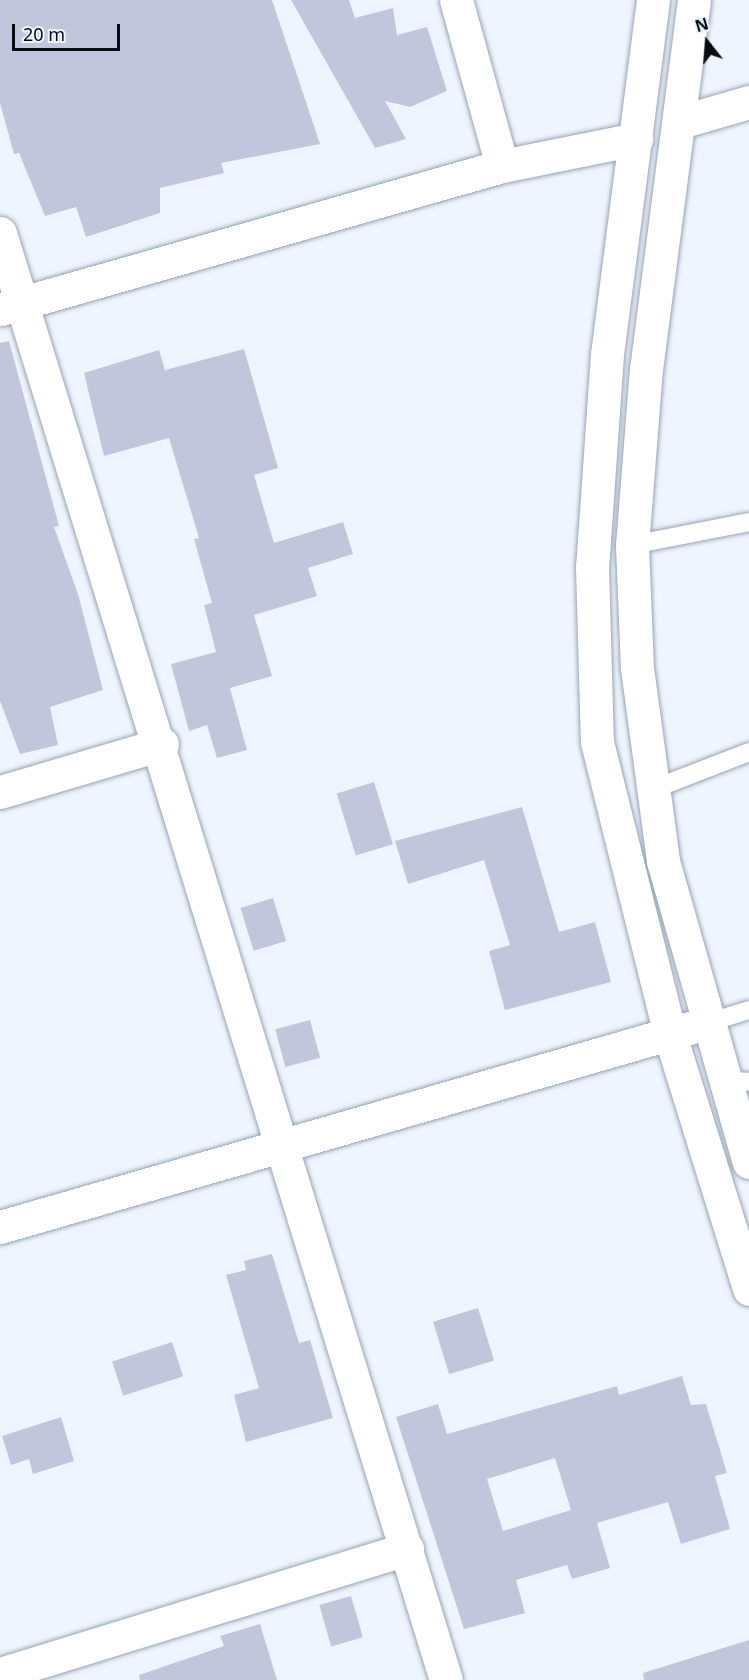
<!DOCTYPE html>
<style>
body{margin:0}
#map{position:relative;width:749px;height:1680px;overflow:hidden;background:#eff5fe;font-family:"Noto Sans",sans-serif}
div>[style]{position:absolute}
.building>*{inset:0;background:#c2c6dd;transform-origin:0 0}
.roads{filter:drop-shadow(0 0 2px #96a4b7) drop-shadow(0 0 2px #96a4b7)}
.lane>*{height:18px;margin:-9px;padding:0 9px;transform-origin:9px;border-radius:9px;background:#fff}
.street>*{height:33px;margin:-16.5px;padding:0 16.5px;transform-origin:16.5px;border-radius:16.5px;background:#fff}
.secondary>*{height:33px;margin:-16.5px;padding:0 16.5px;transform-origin:16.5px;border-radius:16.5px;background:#fff}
span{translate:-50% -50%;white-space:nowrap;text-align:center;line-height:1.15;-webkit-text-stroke:4.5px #eff5fe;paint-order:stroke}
.north{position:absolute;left:677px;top:12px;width:60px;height:60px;-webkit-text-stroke:4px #eff5fe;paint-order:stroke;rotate:343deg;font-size:16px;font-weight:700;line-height:24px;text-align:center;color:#070c12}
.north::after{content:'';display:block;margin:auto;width:21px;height:27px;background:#070c12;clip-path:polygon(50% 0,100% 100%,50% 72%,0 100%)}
.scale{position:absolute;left:12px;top:24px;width:108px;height:27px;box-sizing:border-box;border:3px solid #070c12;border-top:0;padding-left:8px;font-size:18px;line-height:21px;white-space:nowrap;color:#070c12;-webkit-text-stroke:4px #eff5fe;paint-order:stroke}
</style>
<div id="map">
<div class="building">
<div style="clip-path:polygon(0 0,272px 0,320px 144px,221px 163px,224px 173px,160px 188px,160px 213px,86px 237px,76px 207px,45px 216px,19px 153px,14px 154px,0 103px)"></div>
<div style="clip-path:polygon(291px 0,349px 0,355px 18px,393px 8px,397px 35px,427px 27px,447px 91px,410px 107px,385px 101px,406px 139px,375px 148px)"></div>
<div style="clip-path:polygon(9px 341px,59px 526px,54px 527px,78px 594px,103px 690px,50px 707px,58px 745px,20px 754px,0 701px,0 343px)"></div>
<div style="clip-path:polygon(244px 349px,278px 468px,254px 475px,274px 543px,343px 522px,353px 554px,308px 568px,317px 596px,254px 615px,272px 676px,230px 688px,247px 750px,217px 758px,207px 725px,189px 731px,171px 664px,216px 652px,204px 605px,212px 603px,194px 539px,199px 538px,169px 438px,104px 456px,84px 373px,159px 350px,165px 370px)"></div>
<div style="left:374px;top:782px;width:65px;height:39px;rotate:73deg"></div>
<div style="clip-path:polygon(522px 807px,559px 932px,595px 922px,611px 982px,505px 1010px,489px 951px,510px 945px,484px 860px,408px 884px,395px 841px)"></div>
<div style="left:273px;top:898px;width:45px;height:34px;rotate:73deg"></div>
<div style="left:310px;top:1020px;width:39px;height:36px;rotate:75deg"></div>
<div style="clip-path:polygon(272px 1254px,299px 1343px,310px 1340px,333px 1418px,246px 1442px,234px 1395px,259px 1388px,226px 1275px,246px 1270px,244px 1261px)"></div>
<div style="left:478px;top:1308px;width:55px;height:47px;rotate:73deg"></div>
<div style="left:172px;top:1342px;width:36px;height:63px;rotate:72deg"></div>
<div style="clip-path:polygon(evenodd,682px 1376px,691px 1405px,706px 1404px,727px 1473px,715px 1476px,730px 1529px,681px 1544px,668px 1502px,597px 1523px,610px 1568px,572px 1579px,567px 1565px,516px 1580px,525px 1613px,464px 1629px,396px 1417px,438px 1404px,447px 1434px,617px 1386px,619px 1395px,682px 1376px,555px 1458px,571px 1510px,503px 1531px,487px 1479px,555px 1458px)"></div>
<div style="clip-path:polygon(61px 1417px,74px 1461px,33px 1474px,29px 1459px,11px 1465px,2px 1436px)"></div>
<div style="left:351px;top:1596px;width:43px;height:33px;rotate:74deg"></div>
<div style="clip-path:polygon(260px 1624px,277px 1680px,140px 1680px,139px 1675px,224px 1646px,220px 1636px)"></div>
<div style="clip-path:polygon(749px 1640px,749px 1680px,644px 1680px,643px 1673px)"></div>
</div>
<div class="roads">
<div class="lane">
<div style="left:632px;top:545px;width:119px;rotate:-11.1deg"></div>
<div style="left:651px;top:790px;width:105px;rotate:-21.2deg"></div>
<div style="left:707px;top:1023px;width:44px;rotate:-17.2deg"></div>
<div style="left:725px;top:1081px;width:24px;rotate:2deg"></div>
</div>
<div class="street">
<div style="left:456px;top:0;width:172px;rotate:74.5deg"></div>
<div style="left:680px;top:122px;width:72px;rotate:-16.2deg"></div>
<div style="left:0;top:233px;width:1514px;rotate:72.87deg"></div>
<div style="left:1px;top:309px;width:521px;rotate:-15.93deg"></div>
<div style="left:502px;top:166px;width:137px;rotate:-11.4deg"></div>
<div style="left:0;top:792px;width:169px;rotate:-16.5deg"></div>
<div style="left:0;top:1227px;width:736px;rotate:-16.1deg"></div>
<div style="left:0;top:1674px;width:426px;rotate:-17.1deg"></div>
</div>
<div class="secondary">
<div style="left:653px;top:0;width:357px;rotate:97.4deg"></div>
<div style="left:607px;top:354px;width:213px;rotate:94deg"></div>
<div style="left:592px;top:566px;width:176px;rotate:88.4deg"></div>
<div style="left:597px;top:742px;width:302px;rotate:76deg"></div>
<div style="left:670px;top:1035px;width:266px;rotate:72.7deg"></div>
<div style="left:694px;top:0;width:371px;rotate:97.4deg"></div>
<div style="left:646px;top:368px;width:178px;rotate:94.5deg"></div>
<div style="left:632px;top:545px;width:123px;rotate:87.7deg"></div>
<div style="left:637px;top:668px;width:195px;rotate:82.3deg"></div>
<div style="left:663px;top:861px;width:313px;rotate:74.1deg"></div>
</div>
</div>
<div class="north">N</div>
<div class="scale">20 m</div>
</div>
